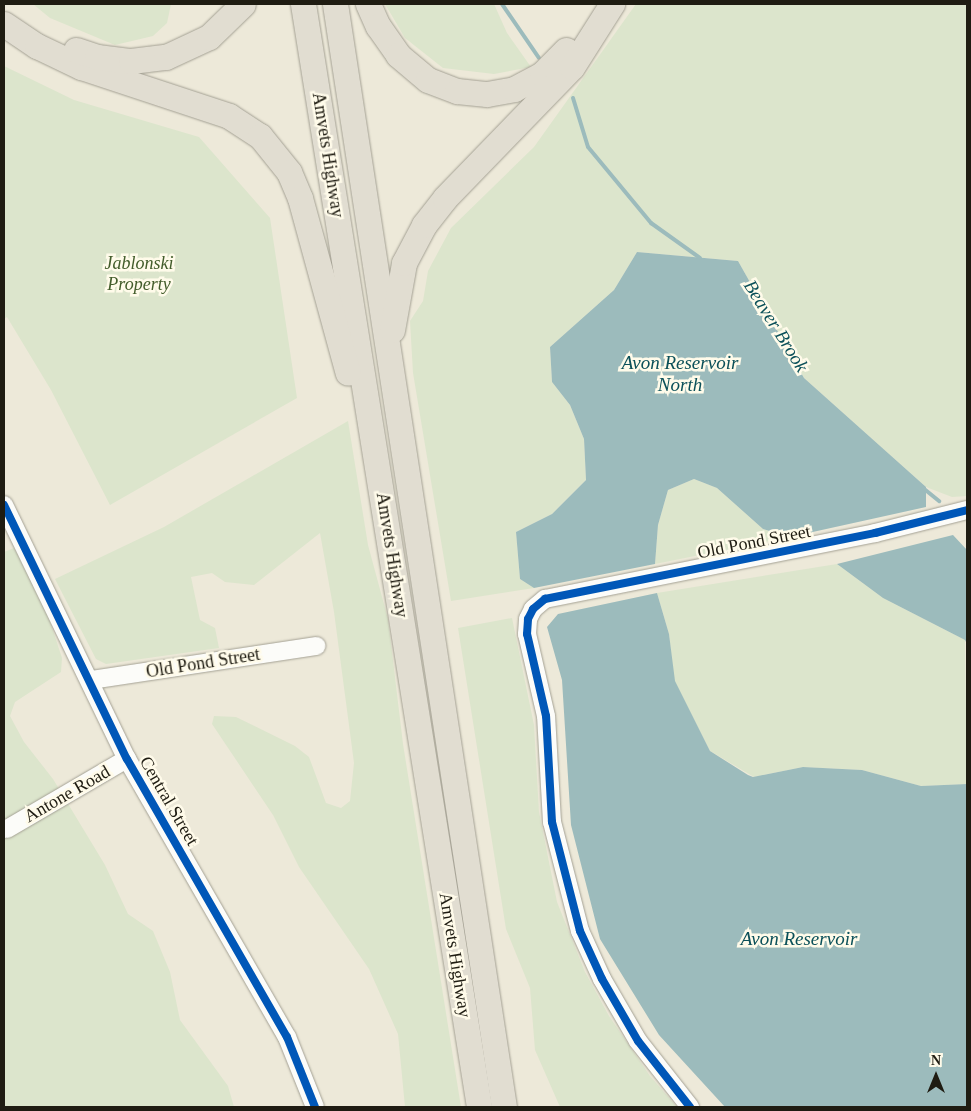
<!DOCTYPE html>
<style>
body{margin:0}
#map{position:relative;width:971px;height:1111px;overflow:hidden;background:#ede9d9;font-family:Georgia,serif}
div>[style]{position:absolute}
.green>*{inset:0;background:#dce5cc}
.water>*{inset:0;background:#9cbbbc}
.stream>*{height:4px;margin:-2px;padding:0 2px;transform-origin:2px;border-radius:2px;background:#9cbbbc}
.roads{filter:drop-shadow(0 0 1px #a4a194) drop-shadow(0 0 1px #a4a194)}
.minor>*{height:18px;margin:-9px;padding:0 9px;transform-origin:9px;border-radius:9px;background:#fcfcf9}
.highway>*{height:25px;margin:-12.5px;padding:0 12.5px;transform-origin:12.5px;border-radius:12.5px;background:#e1ddd1}
.cycleway>*{height:8px;margin:-4px;padding:0 4px;transform-origin:4px;border-radius:4px;background:#0057b8}
span{translate:-50% -50%;white-space:nowrap;text-align:center;line-height:1.15;-webkit-text-stroke:5px #fffbea;paint-order:stroke}
.street-label{font-size:18px;color:#1f1c12}
.park-label{font-size:18px;color:#435d2b;font-style:italic}
.water-label{font-size:19px;color:#0b5059;font-style:italic}
.frame{position:absolute;inset:0;border:5px solid #1f1c12;pointer-events:none}
.north{position:absolute;left:911px;top:1051px;width:50px;height:50px;-webkit-text-stroke:4px #fffbea;paint-order:stroke;rotate:0deg;font-size:14px;font-weight:700;line-height:20px;text-align:center;color:#1f1c12}
.north::after{content:'';display:block;margin:auto;width:18px;height:22px;background:#1f1c12;clip-path:polygon(50% 0,100% 100%,50% 72%,0 100%)}
</style>
<div id="map">
<div class="green">
<div style="clip-path:polygon(33px 4px,171px 4px,167px 23px,153px 36px,115px 45px,50px 18px)"></div>
<div style="clip-path:polygon(385px 4px,494px 4px,507px 33px,531px 67px,494px 74px,443px 68px,405px 38px)"></div>
<div style="clip-path:polygon(636px 4px,967px 4px,967px 496px,952px 497px,926px 487px,804px 378px,738px 261px,637px 252px,614px 290px,550px 347px,552px 382px,570px 405px,584px 439px,586px 480px,552px 514px,516px 532px,520px 579px,534px 588px,451px 601px,413px 373px,410px 321px,423px 301px,428px 271px,451px 228px,534px 147px)"></div>
<div style="clip-path:polygon(4px 66px,74px 100px,199px 137px,270px 218px,297px 398px,110px 505px,51px 390px,7px 317px,4px 319px)"></div>
<div style="clip-path:polygon(348px 421px,368px 545px,388px 619px,403px 744px,461px 1107px,405px 1107px,398px 1034px,369px 969px,299px 867px,273px 815px,212px 724px,214px 716px,236px 717px,295px 746px,309px 757px,326px 803px,341px 808px,350px 801px,354px 763px,334px 612px,320px 533px,254px 585px,225px 582px,212px 573px,191px 577px,200px 620px,215px 628px,219px 648px,106px 664px,96px 659px,55px 579px,164px 527px)"></div>
<div style="clip-path:polygon(694px 479px,717px 488px,763px 529px,790px 537px,655px 564px,658px 525px,668px 490px)"></div>
<div style="clip-path:polygon(14px 548px,42px 597px,62px 658px,61px 672px,15px 702px,10px 716px,24px 742px,53px 779px,105px 865px,128px 914px,153px 931px,170px 972px,180px 1020px,228px 1086px,234px 1107px,4px 1107px,4px 552px)"></div>
<div style="clip-path:polygon(837px 564px,883px 598px,965px 640px,967px 784px,921px 786px,862px 770px,803px 767px,754px 777px,710px 751px,674px 681px,669px 634px,657px 593px)"></div>
<div style="clip-path:polygon(512px 618px,534px 725px,539px 812px,557px 902px,585px 972px,609px 1016px,650px 1076px,677px 1107px,560px 1107px,535px 1050px,530px 988px,506px 929px,458px 628px)"></div>
</div>
<div class="water">
<div style="clip-path:polygon(637px 252px,738px 261px,804px 378px,926px 487px,926px 507px,790px 537px,763px 529px,717px 488px,694px 479px,668px 490px,658px 525px,655px 564px,534px 588px,520px 579px,516px 532px,552px 514px,586px 480px,584px 439px,570px 405px,552px 382px,550px 347px,614px 290px)"></div>
<div style="clip-path:polygon(953px 535px,967px 550px,967px 644px,965px 640px,883px 598px,837px 564px)"></div>
<div style="clip-path:polygon(657px 593px,669px 634px,675px 681px,710px 751px,748px 775px,753px 777px,803px 767px,862px 770px,921px 786px,967px 784px,967px 1107px,725px 1107px,659px 1035px,600px 939px,571px 825px,562px 680px,547px 627px,558px 614px)"></div>
</div>
<div class="stream">
<div style="left:502px;top:4px;width:65px;rotate:55.6deg"></div>
<div style="left:573px;top:98px;width:51px;rotate:73deg"></div>
<div style="left:588px;top:147px;width:99px;rotate:50.3deg"></div>
<div style="left:651px;top:223px;width:60px;rotate:35.5deg"></div>
<div style="left:923px;top:488px;width:21px;rotate:39deg"></div>
</div>
<div class="roads">
<div class="minor">
<div style="left:4px;top:505px;width:282px;rotate:64.2deg"></div>
<div style="left:127px;top:759px;width:321px;rotate:60.1deg"></div>
<div style="left:287px;top:1037px;width:75px;rotate:68.2deg"></div>
<div style="left:91px;top:680px;width:228px;rotate:-8.6deg"></div>
<div style="left:7px;top:829px;width:139px;rotate:-30.3deg"></div>
<div style="left:690px;top:1107px;width:84px;rotate:-128.2deg"></div>
<div style="left:638px;top:1041px;width:72px;rotate:-120.1deg"></div>
<div style="left:602px;top:979px;width:53px;rotate:-114.6deg"></div>
<div style="left:580px;top:931px;width:113px;rotate:-104.4deg"></div>
<div style="left:552px;top:822px;width:106px;rotate:-93.2deg"></div>
<div style="left:546px;top:716px;width:84px;rotate:-103deg"></div>
<div style="left:527px;top:634px;width:15px;rotate:-86deg"></div>
<div style="left:528px;top:619px;width:11px;rotate:-63deg"></div>
<div style="left:533px;top:609px;width:16px;rotate:-40deg"></div>
<div style="left:545px;top:599px;width:337px;rotate:-11.3deg"></div>
<div style="left:875px;top:533px;width:95px;rotate:-14deg"></div>
</div>
<div class="highway">
<div style="left:303px;top:4px;width:1117px;rotate:80.93deg"></div>
<div style="left:335px;top:4px;width:1116px;rotate:81.29deg"></div>
<div style="left:368px;top:4px;width:24px;rotate:66deg"></div>
<div style="left:378px;top:26px;width:35px;rotate:55deg"></div>
<div style="left:398px;top:55px;width:39px;rotate:40deg"></div>
<div style="left:428px;top:80px;width:31px;rotate:21deg"></div>
<div style="left:457px;top:91px;width:30px;rotate:6deg"></div>
<div style="left:487px;top:94px;width:27px;rotate:-10deg"></div>
<div style="left:514px;top:89px;width:32px;rotate:-28deg"></div>
<div style="left:542px;top:74px;width:34px;rotate:-45deg"></div>
<div style="left:4px;top:24px;width:40px;rotate:34deg"></div>
<div style="left:37px;top:46px;width:49px;rotate:25.5deg"></div>
<div style="left:81px;top:67px;width:156px;rotate:18.3deg"></div>
<div style="left:229px;top:116px;width:37px;rotate:33deg"></div>
<div style="left:260px;top:136px;width:46px;rotate:51.1deg"></div>
<div style="left:289px;top:172px;width:28px;rotate:67deg"></div>
<div style="left:300px;top:198px;width:181px;rotate:74.7deg"></div>
<div style="left:76px;top:50px;width:22px;rotate:18deg"></div>
<div style="left:97px;top:57px;width:34px;rotate:7deg"></div>
<div style="left:131px;top:61px;width:35px;rotate:-7deg"></div>
<div style="left:166px;top:57px;width:47px;rotate:-24.9deg"></div>
<div style="left:209px;top:37px;width:47px;rotate:-44.1deg"></div>
<div style="left:392px;top:330px;width:68px;rotate:-79.8deg"></div>
<div style="left:404px;top:263px;width:43px;rotate:-62.2deg"></div>
<div style="left:424px;top:225px;width:34px;rotate:-52deg"></div>
<div style="left:445px;top:198px;width:182px;rotate:-45.9deg"></div>
<div style="left:572px;top:67px;width:75px;rotate:-57.6deg"></div>
</div>
</div>
<div class="cycleway">
<div style="left:4px;top:505px;width:282px;rotate:64.2deg"></div>
<div style="left:127px;top:759px;width:321px;rotate:60.1deg"></div>
<div style="left:287px;top:1037px;width:75px;rotate:68.2deg"></div>
<div style="left:690px;top:1107px;width:84px;rotate:-128.2deg"></div>
<div style="left:638px;top:1041px;width:72px;rotate:-120.1deg"></div>
<div style="left:602px;top:979px;width:53px;rotate:-114.6deg"></div>
<div style="left:580px;top:931px;width:113px;rotate:-104.4deg"></div>
<div style="left:552px;top:822px;width:106px;rotate:-93.2deg"></div>
<div style="left:546px;top:716px;width:84px;rotate:-103deg"></div>
<div style="left:527px;top:634px;width:15px;rotate:-86deg"></div>
<div style="left:528px;top:619px;width:11px;rotate:-63deg"></div>
<div style="left:533px;top:609px;width:16px;rotate:-40deg"></div>
<div style="left:545px;top:599px;width:337px;rotate:-11.3deg"></div>
<div style="left:875px;top:533px;width:95px;rotate:-14deg"></div>
</div>
<div class="street-label">
<span style="left:328px;top:155px;rotate:81deg">Amvets Highway</span>
<span style="left:754px;top:542px;rotate:-11deg">Old Pond Street</span>
<span style="left:392px;top:555px;rotate:81deg">Amvets Highway</span>
<span style="left:203px;top:663px;rotate:-9deg">Old Pond Street</span>
<span style="left:67px;top:794px;rotate:-30deg">Antone Road</span>
<span style="left:169px;top:801px;rotate:60deg">Central Street</span>
<span style="left:455px;top:955px;rotate:81deg">Amvets Highway</span>
</div>
<div class="park-label">
<span style="left:139px;top:274px">Jablonski<br>Property</span>
</div>
<div class="water-label">
<span style="left:776px;top:326px;rotate:58deg">Beaver Brook</span>
<span style="left:680px;top:374px">Avon Reservoir<br>North</span>
<span style="left:799px;top:939px">Avon Reservoir</span>
</div>
<div class="frame"></div>
<div class="north">N</div>
</div>
